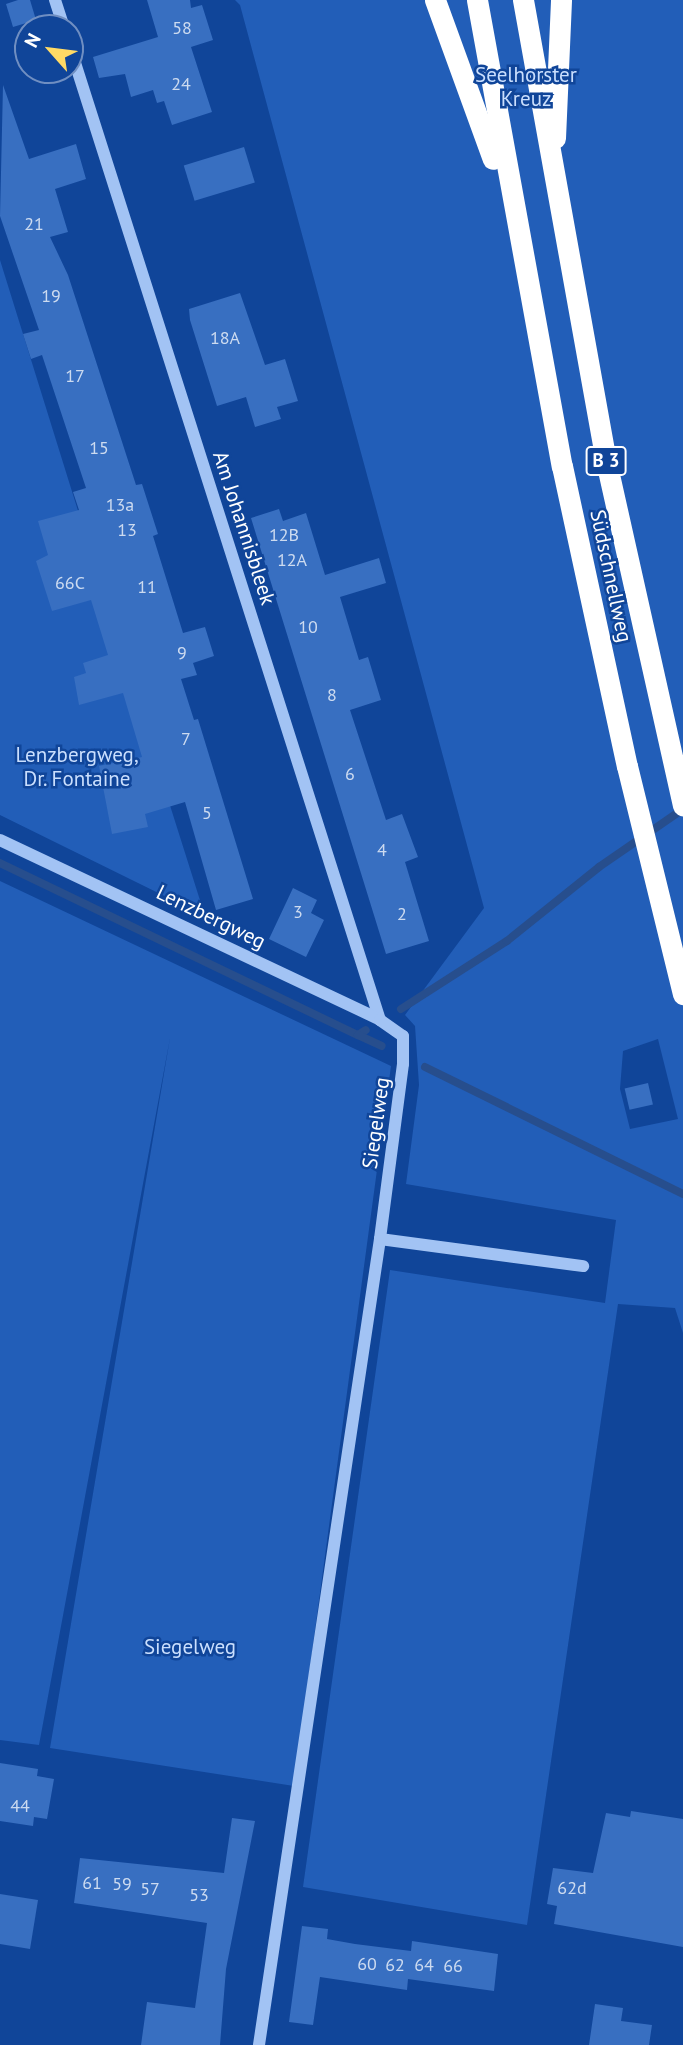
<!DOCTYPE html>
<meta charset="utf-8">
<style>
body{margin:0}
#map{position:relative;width:683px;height:2045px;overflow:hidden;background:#104599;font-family:"PT Sans",sans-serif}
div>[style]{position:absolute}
.green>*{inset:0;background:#225eb8}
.stream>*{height:8px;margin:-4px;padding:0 4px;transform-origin:4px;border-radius:4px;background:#274e8d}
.building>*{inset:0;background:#386fc1;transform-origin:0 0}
.minor>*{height:12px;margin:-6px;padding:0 6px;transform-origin:6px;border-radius:6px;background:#a2c3f4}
.highway>*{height:21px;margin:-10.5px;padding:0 10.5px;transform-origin:10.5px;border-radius:10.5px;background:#fff}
span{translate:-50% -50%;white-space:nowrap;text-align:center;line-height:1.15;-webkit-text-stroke:5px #104599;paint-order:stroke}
.number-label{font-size:18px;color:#cddbf0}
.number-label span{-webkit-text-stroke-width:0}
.shield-label span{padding:2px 5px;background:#104599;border:2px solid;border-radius:5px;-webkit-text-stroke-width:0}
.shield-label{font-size:19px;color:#fff;font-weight:700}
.park-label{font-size:21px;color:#cadffe}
.street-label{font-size:21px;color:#fff}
.north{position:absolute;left:14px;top:14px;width:70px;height:70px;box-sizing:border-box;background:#104599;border:2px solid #708fc2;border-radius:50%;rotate:298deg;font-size:19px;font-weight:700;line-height:28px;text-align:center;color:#fff}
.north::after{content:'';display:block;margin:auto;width:24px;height:32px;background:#ffda65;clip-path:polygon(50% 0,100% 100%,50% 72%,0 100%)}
</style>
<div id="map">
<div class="green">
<div style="clip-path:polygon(evenodd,235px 0,683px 0,683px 1333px,675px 1308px,618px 1304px,527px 1925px,303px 1887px,390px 1270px,605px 1303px,616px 1220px,406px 1184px,419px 1085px,415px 1026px,405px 1015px,484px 908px,240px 5px,235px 0,658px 1039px,678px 1119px,630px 1129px,620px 1089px,623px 1051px,658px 1039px)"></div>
<div style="clip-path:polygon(0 260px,149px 739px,205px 916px,0 815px)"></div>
<div style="clip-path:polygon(0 881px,391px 1066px,294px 1786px,50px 1748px,170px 1038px,39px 1745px,0 1740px)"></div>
</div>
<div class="stream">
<div style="left:0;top:863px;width:397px;rotate:25.7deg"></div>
<div style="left:358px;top:1035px;width:9px;rotate:-32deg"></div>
<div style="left:401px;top:1009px;width:126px;rotate:-32.7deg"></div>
<div style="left:507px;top:941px;width:118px;rotate:-38.8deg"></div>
<div style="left:599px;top:867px;width:102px;rotate:-34.6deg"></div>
<div style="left:358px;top:1035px;width:26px;rotate:25deg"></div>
<div style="left:425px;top:1067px;width:288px;rotate:26.2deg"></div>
</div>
<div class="building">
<div style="clip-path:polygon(18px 0,30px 0,36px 20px,13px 27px,6px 4px)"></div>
<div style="clip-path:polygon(147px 0,190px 0,191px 8px,202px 5px,213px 40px,191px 47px,212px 112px,172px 125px,164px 101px,157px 103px,153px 90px,131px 97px,125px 74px,99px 78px,93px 57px,158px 37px)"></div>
<div style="clip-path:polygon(3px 85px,29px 159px,76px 144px,86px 179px,55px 189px,68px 232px,50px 237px,68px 275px,136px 485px,142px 484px,158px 534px,153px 536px,183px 633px,205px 627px,214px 656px,193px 663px,197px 675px,181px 679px,194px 720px,198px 719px,253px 899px,216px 910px,185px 802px,145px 814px,148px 827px,112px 834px,99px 766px,142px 757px,123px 693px,79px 705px,74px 677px,86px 673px,83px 663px,108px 655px,91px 600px,52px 611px,36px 561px,48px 555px,38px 521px,79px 510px,73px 492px,86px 488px,42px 355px,31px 359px,23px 334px,39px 330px,0 216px)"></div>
<div style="left:244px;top:147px;width:37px;height:63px;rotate:73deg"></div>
<div style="clip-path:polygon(240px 293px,265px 365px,285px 359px,298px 401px,277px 407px,281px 419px,255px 427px,246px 397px,217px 406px,190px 320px,189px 309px)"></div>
<div style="clip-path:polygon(279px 509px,283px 521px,306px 513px,325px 575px,379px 558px,386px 583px,340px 597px,359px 660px,368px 657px,381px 700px,350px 710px,386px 820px,402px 814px,418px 857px,405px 862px,429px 941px,386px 954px,251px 518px)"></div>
<div style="clip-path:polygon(293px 888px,317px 900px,311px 913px,324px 920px,306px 957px,269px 939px)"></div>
<div style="left:648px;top:1083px;width:22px;height:24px;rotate:77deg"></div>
<div style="clip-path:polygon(0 1763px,38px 1769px,37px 1776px,54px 1779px,47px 1819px,34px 1817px,33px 1826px,0 1821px)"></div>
<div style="clip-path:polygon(631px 1811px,683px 1819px,683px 1947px,554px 1924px,557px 1906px,547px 1904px,553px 1868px,593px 1873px,606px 1813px,630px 1817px)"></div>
<div style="clip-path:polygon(232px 1818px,255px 1821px,226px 1969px,220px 2045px,141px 2045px,147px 2002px,195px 2008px,207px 1923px,74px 1903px,80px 1858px,224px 1873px)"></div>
<div style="clip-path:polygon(0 1894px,38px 1900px,30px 1949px,0 1944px)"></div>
<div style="clip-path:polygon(302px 1926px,328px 1929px,327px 1939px,355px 1944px,411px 1951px,412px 1941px,498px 1954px,494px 1991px,408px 1979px,407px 1990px,320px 1977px,313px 2025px,289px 2022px)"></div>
<div style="clip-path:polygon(595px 2004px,623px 2008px,621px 2021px,652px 2025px,649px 2045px,589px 2045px)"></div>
</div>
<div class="minor">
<div style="left:55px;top:0;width:29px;rotate:72deg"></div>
<div style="left:70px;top:47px;width:1021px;rotate:72.33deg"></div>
<div style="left:0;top:840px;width:420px;rotate:25.3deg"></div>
<div style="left:380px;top:1020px;width:28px;rotate:35deg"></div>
<div style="left:403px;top:1036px;width:28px;rotate:90deg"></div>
<div style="left:403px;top:1064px;width:177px;rotate:97.5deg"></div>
<div style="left:380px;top:1239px;width:815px;rotate:98.54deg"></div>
<div style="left:380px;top:1239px;width:205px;rotate:7.6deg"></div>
</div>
<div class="highway">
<div style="left:435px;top:0;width:169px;rotate:70deg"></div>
<div style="left:477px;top:0;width:474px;rotate:79.7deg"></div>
<div style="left:562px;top:466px;width:307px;rotate:77.8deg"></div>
<div style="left:627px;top:766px;width:235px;rotate:76.2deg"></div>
<div style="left:523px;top:0;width:468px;rotate:79.8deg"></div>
<div style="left:606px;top:461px;width:353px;rotate:77.4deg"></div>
<div style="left:555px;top:138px;width:138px;rotate:-87.5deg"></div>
</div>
<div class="number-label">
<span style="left:182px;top:28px">58</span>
<span style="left:181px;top:84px">24</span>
<span style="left:34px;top:224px">21</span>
<span style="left:51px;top:296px">19</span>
<span style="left:225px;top:338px">18A</span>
<span style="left:75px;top:376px">17</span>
<span style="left:99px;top:448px">15</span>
<span style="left:120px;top:505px">13a</span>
<span style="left:127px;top:530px">13</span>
<span style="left:284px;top:535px">12B</span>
<span style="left:292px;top:560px">12A</span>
<span style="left:70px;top:583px">66C</span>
<span style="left:147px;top:587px">11</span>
<span style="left:308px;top:627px">10</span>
<span style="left:182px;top:653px">9</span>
<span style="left:332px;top:695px">8</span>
<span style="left:186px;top:739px">7</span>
<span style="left:350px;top:774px">6</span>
<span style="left:207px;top:813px">5</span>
<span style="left:382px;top:850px">4</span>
<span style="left:298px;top:912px">3</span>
<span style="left:402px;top:914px">2</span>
<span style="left:20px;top:1806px">44</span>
<span style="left:92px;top:1883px">61</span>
<span style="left:122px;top:1884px">59</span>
<span style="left:572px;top:1888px">62d</span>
<span style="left:150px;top:1889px">57</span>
<span style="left:199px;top:1895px">53</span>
<span style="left:367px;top:1964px">60</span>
<span style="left:395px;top:1965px">62</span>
<span style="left:424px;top:1965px">64</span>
<span style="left:453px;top:1966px">66</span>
</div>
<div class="shield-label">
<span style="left:606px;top:461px">B 3</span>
</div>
<div class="park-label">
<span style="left:526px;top:87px">Seelhorster<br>Kreuz</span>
<span style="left:77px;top:767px">Lenzbergweg,<br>Dr. Fontaine</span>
<span style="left:190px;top:1647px">Siegelweg</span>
</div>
<div class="street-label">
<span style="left:244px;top:528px;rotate:72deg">Am Johannisbleek</span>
<span style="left:611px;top:576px;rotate:78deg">Südschnellweg</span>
<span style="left:211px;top:917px;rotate:26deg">Lenzbergweg</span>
<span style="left:376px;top:1123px;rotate:-82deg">Siegelweg</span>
</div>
<div class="north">N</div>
</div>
